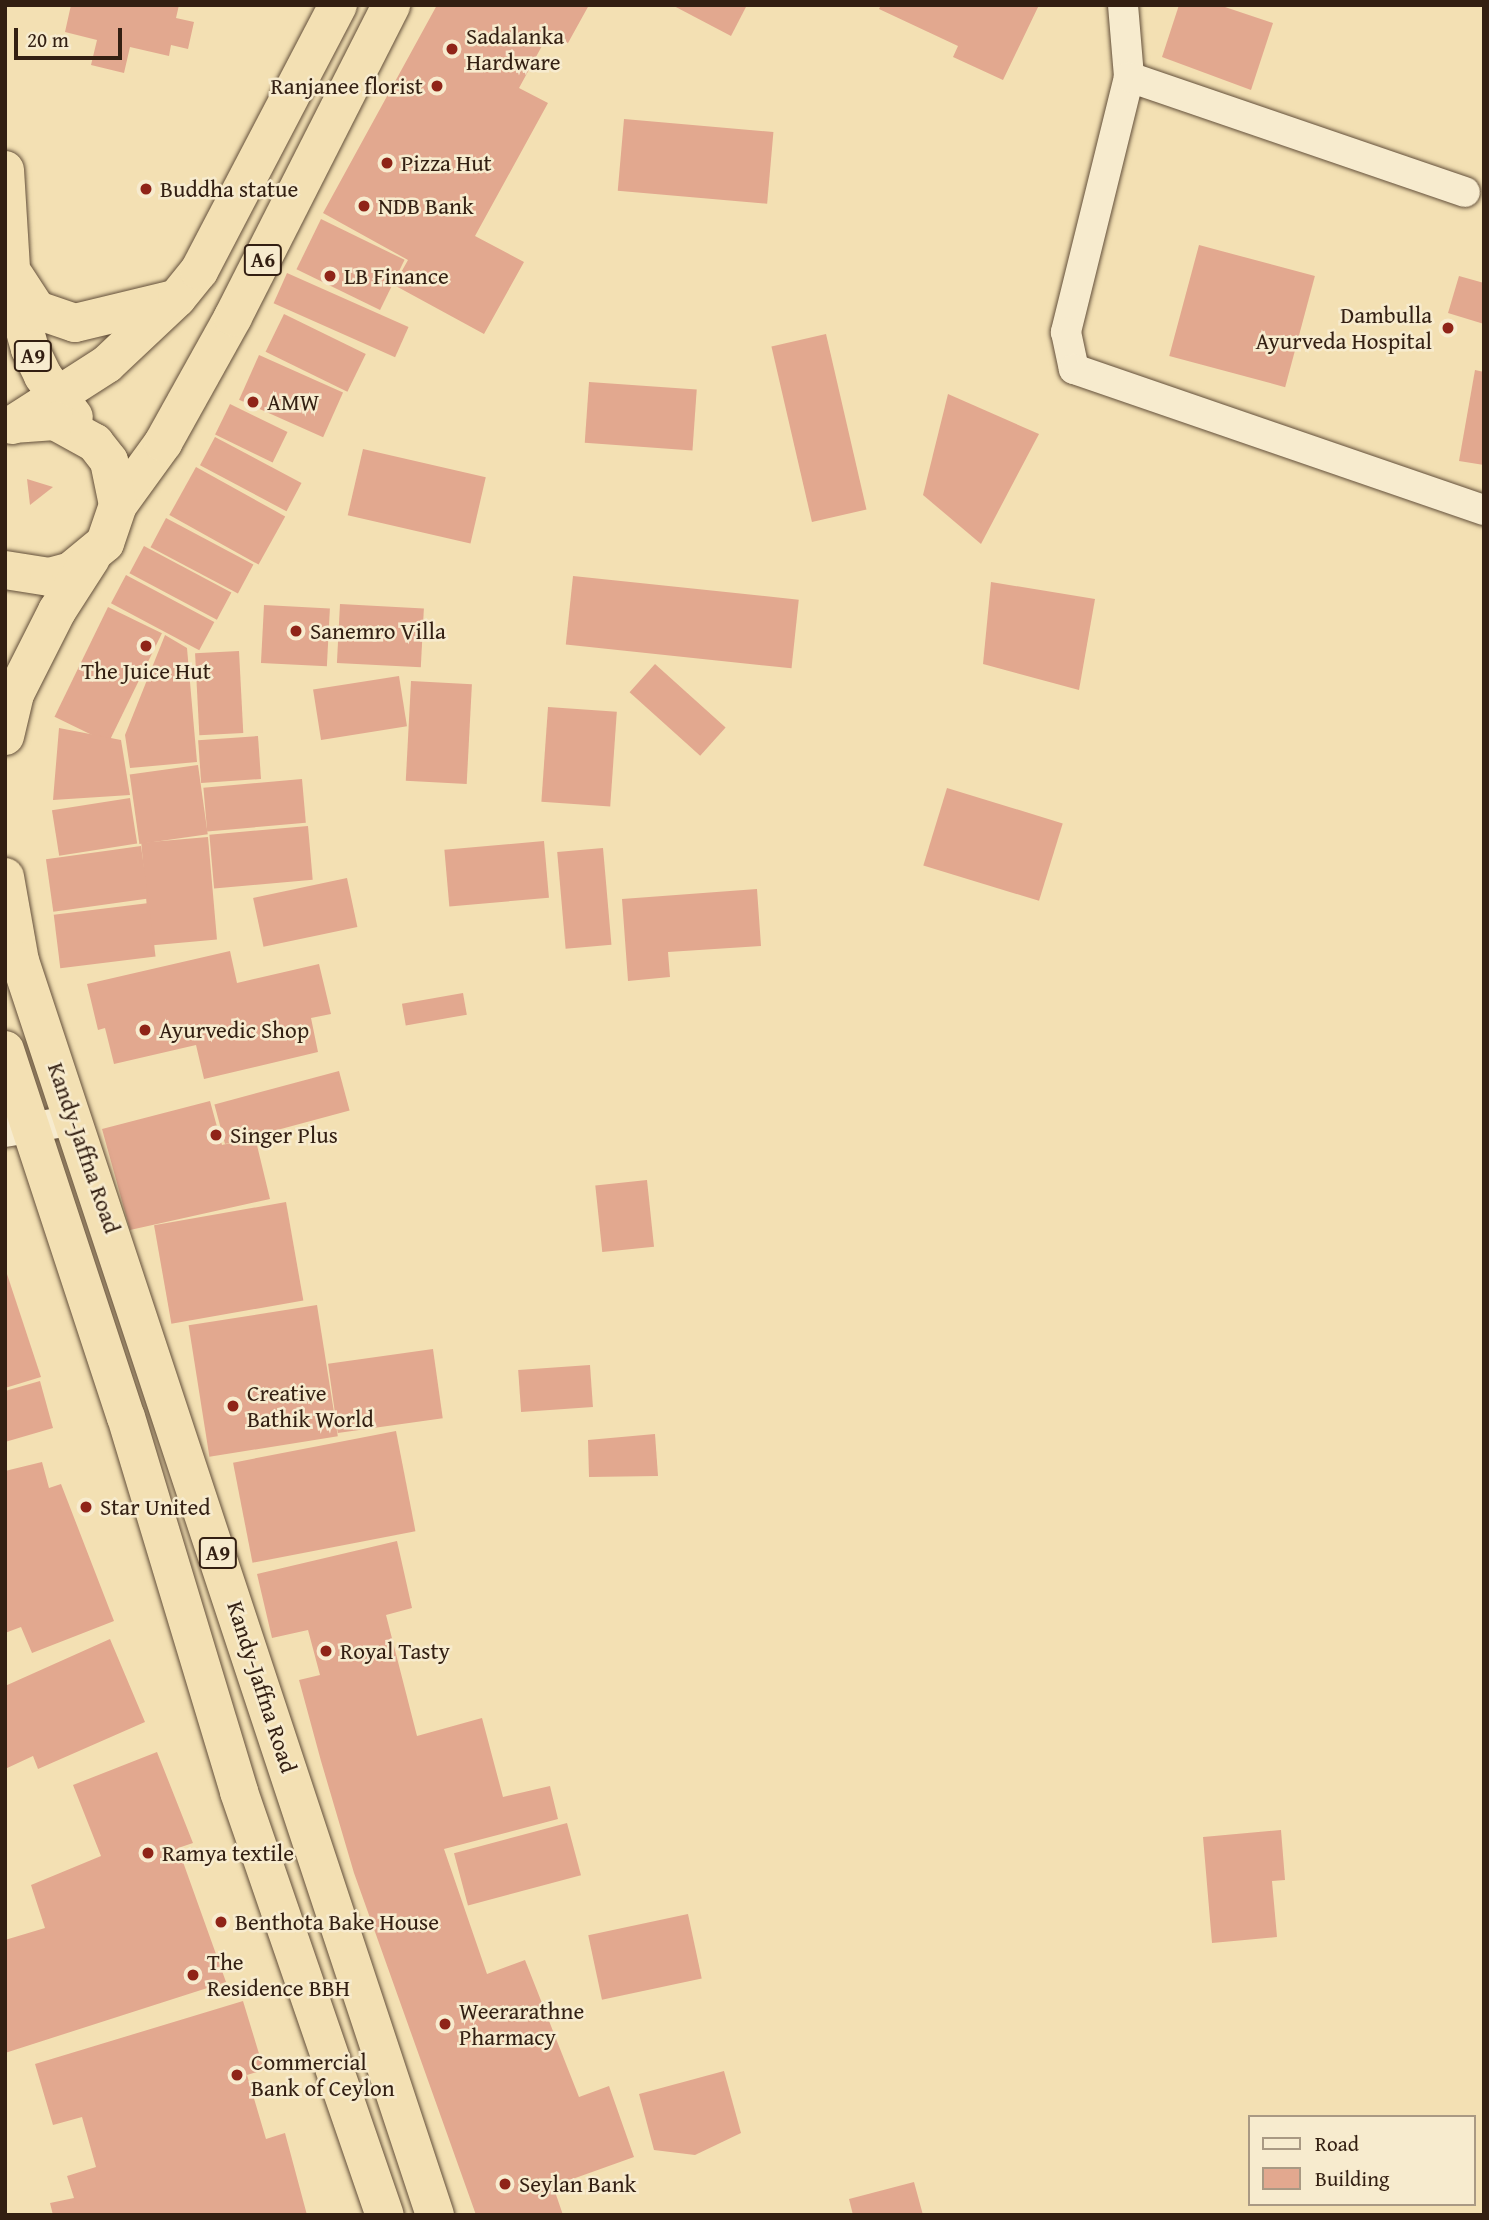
<!DOCTYPE html>
<style>
body{margin:0}
#map{position:relative;width:1489px;height:2220px;overflow:hidden;background:#f3e0b3;font-family:"Gentium Book Plus",serif}
div>[style]{position:absolute}
.building>*{inset:0;background:#e2a88f;transform-origin:0 0}
.roads{filter:drop-shadow(0 0 2px #634f3a) drop-shadow(0 0 2px #634f3a)}
.minor>*{height:30px;margin:-15px;padding:0 15px;transform-origin:15px;border-radius:15px;background:#f7ebce}
.trunk>*{height:38px;margin:-19px;padding:0 19px;transform-origin:19px;border-radius:19px;background:#f3e0b3}
.dots>*{width:19px;height:19px;translate:-50% -50%;box-sizing:border-box;border:4px solid #f7ebce;border-radius:50%}
span{translate:-50% -50%;white-space:nowrap;text-align:center;line-height:1.15;-webkit-text-stroke:5px #f7ebce;paint-order:stroke}
.shield-label span{padding:2px 5px;background:#f7ebce;border:2px solid;border-radius:5px;-webkit-text-stroke-width:0}
.shield-label{font-size:21px;color:#331f12;font-weight:700}
.poi-label{font-size:23px;color:#331f12}
.left{translate:0 -50%;text-align:left}
.right{translate:-100% -50%;text-align:right}
.street-label{font-size:23px;color:#331f12}
.frame{position:absolute;inset:0;border:7px solid #331f12;pointer-events:none}
.legend{position:absolute;left:1248px;top:2115px;width:228px;height:91px;box-sizing:border-box;background:#f7ebce;border:2px solid #a99983;margin:0;padding:9px 12px;list-style:none;font-size:21px;color:#331f12}
.legend li{display:flex;align-items:center;gap:14px;height:35px}
.legend b{width:35px;border:2px solid #a99983}
.scale{position:absolute;left:14px;top:28px;width:108px;height:32px;box-sizing:border-box;border:4px solid #331f12;border-top:0;padding-left:9px;font-size:21px;line-height:24px;white-space:nowrap;color:#331f12;-webkit-text-stroke:5px #f7ebce;paint-order:stroke}
</style>
<div id="map">
<div class="building">
<div style="clip-path:polygon(71px 5px,179px 5px,176px 18px,194px 22px,188px 49px,171px 45px,169px 56px,130px 47px,124px 73px,91px 65px,97px 40px,65px 32px)"></div>
<div style="clip-path:polygon(437px 5px,589px 5px,568px 43px,549px 33px,519px 88px,548px 103px,475px 236px,524px 262px,484px 334px,394px 285px,408px 260px,323px 213px)"></div>
<div style="clip-path:polygon(672px 5px,747px 5px,731px 36px)"></div>
<div style="clip-path:polygon(881px 5px,1039px 5px,1003px 80px,953px 57px,958px 46px,879px 9px)"></div>
<div style="clip-path:polygon(1179px 5px,1219px 5px,1273px 23px,1251px 90px,1162px 57px)"></div>
<div style="left:624px;top:119px;width:150px;height:72px;rotate:5deg"></div>
<div style="left:321px;top:219px;width:93px;height:56px;rotate:26deg"></div>
<div style="left:1199px;top:245px;width:120px;height:115px;rotate:15deg"></div>
<div style="left:287px;top:273px;width:133px;height:33px;rotate:24deg"></div>
<div style="clip-path:polygon(1459px 276px,1484px 283px,1484px 324px,1448px 313px)"></div>
<div style="left:284px;top:314px;width:91px;height:42px;rotate:26deg"></div>
<div style="left:826px;top:334px;width:180px;height:56px;rotate:77deg"></div>
<div style="left:259px;top:355px;width:92px;height:49px;rotate:24deg"></div>
<div style="clip-path:polygon(1475px 370px,1484px 372px,1484px 465px,1459px 461px)"></div>
<div style="left:589px;top:382px;width:108px;height:61px;rotate:4deg"></div>
<div style="clip-path:polygon(948px 394px,1039px 434px,981px 544px,923px 495px)"></div>
<div style="left:230px;top:404px;width:64px;height:34px;rotate:26deg"></div>
<div style="left:215px;top:437px;width:98px;height:32px;rotate:28deg"></div>
<div style="left:363px;top:449px;width:126px;height:68px;rotate:13deg"></div>
<div style="left:196px;top:467px;width:102px;height:55px;rotate:29deg"></div>
<div style="clip-path:polygon(27px 479px,53px 487px,30px 505px)"></div>
<div style="left:166px;top:518px;width:99px;height:33px;rotate:28deg"></div>
<div style="left:144px;top:546px;width:99px;height:31px;rotate:28deg"></div>
<div style="left:126px;top:575px;width:100px;height:32px;rotate:28deg"></div>
<div style="left:573px;top:576px;width:227px;height:69px;rotate:6deg"></div>
<div style="clip-path:polygon(991px 582px,1095px 599px,1079px 690px,983px 664px)"></div>
<div style="left:340px;top:604px;width:84px;height:59px;rotate:3deg"></div>
<div style="left:264px;top:605px;width:66px;height:58px;rotate:3deg"></div>
<div style="left:108px;top:607px;width:60px;height:122px;rotate:26deg"></div>
<div style="clip-path:polygon(165px 635px,187px 648px,197px 762px,130px 768px,125px 735px)"></div>
<div style="left:239px;top:651px;width:82px;height:44px;rotate:87deg"></div>
<div style="left:655px;top:664px;width:95px;height:38px;rotate:42deg"></div>
<div style="left:399px;top:676px;width:51px;height:87px;rotate:81deg"></div>
<div style="left:411px;top:681px;width:61px;height:100px;rotate:3deg"></div>
<div style="left:548px;top:707px;width:69px;height:95px;rotate:4deg"></div>
<div style="clip-path:polygon(59px 728px,121px 740px,130px 795px,53px 800px)"></div>
<div style="left:258px;top:736px;width:43px;height:60px;rotate:86deg"></div>
<div style="left:198px;top:765px;width:70px;height:69px;rotate:82deg"></div>
<div style="left:302px;top:779px;width:44px;height:99px;rotate:85deg"></div>
<div style="left:947px;top:788px;width:121px;height:81px;rotate:17deg"></div>
<div style="left:130px;top:798px;width:46px;height:79px;rotate:81deg"></div>
<div style="left:308px;top:826px;width:54px;height:99px;rotate:85deg"></div>
<div style="left:208px;top:837px;width:103px;height:67px;rotate:85deg"></div>
<div style="left:544px;top:841px;width:57px;height:100px;rotate:85deg"></div>
<div style="left:141px;top:846px;width:53px;height:96px;rotate:82deg"></div>
<div style="left:603px;top:848px;width:97px;height:46px;rotate:85deg"></div>
<div style="left:347px;top:878px;width:50px;height:96px;rotate:78deg"></div>
<div style="clip-path:polygon(757px 889px,761px 946px,668px 952px,670px 977px,628px 981px,622px 899px)"></div>
<div style="left:149px;top:903px;width:54px;height:96px;rotate:83deg"></div>
<div style="clip-path:polygon(230px 951px,237px 983px,319px 964px,331px 1014px,311px 1018px,318px 1052px,204px 1079px,196px 1045px,114px 1064px,105px 1028px,98px 1030px,87px 984px)"></div>
<div style="left:463px;top:993px;width:22px;height:62px;rotate:80deg"></div>
<div style="left:339px;top:1071px;width:41px;height:129px;rotate:75deg"></div>
<div style="clip-path:polygon(210px 1101px,222px 1145px,255px 1137px,270px 1199px,130px 1230px,102px 1129px)"></div>
<div style="left:647px;top:1180px;width:67px;height:52px;rotate:84deg"></div>
<div style="left:286px;top:1202px;width:100px;height:134px;rotate:80deg"></div>
<div style="clip-path:polygon(5px 1268px,41px 1377px,5px 1388px)"></div>
<div style="left:317px;top:1305px;width:133px;height:130px;rotate:81deg"></div>
<div style="left:433px;top:1349px;width:70px;height:106px;rotate:82deg"></div>
<div style="left:590px;top:1365px;width:42px;height:72px;rotate:86deg"></div>
<div style="clip-path:polygon(40px 1381px,53px 1428px,5px 1442px,5px 1391px)"></div>
<div style="left:396px;top:1431px;width:102px;height:166px;rotate:79deg"></div>
<div style="clip-path:polygon(655px 1434px,658px 1476px,589px 1477px,588px 1440px)"></div>
<div style="clip-path:polygon(42px 1462px,49px 1488px,61px 1484px,114px 1621px,32px 1653px,21px 1627px,5px 1633px,5px 1471px)"></div>
<div style="clip-path:polygon(397px 1541px,412px 1608px,386px 1615px,417px 1736px,482px 1718px,503px 1797px,550px 1786px,558px 1819px,444px 1849px,487px 1974px,525px 1960px,579px 2097px,609px 2086px,634px 2157px,553px 2186px,563px 2215px,476px 2215px,354px 1873px,321px 1761px,299px 1680px,320px 1675px,308px 1630px,272px 1638px,257px 1574px)"></div>
<div style="clip-path:polygon(110px 1639px,145px 1722px,38px 1769px,33px 1756px,5px 1769px,5px 1686px)"></div>
<div style="clip-path:polygon(157px 1752px,193px 1843px,178px 1848px,226px 1982px,5px 2053px,5px 1940px,45px 1928px,31px 1885px,101px 1856px,73px 1785px)"></div>
<div style="left:567px;top:1823px;width:54px;height:117px;rotate:75deg"></div>
<div style="clip-path:polygon(1281px 1830px,1285px 1880px,1272px 1881px,1277px 1937px,1212px 1943px,1203px 1837px)"></div>
<div style="left:688px;top:1914px;width:66px;height:102px;rotate:78deg"></div>
<div style="clip-path:polygon(243px 2001px,264px 2070px,247px 2075px,266px 2139px,285px 2133px,307px 2215px,53px 2215px,50px 2203px,74px 2198px,67px 2176px,96px 2167px,82px 2117px,53px 2125px,35px 2064px)"></div>
<div style="clip-path:polygon(724px 2071px,741px 2133px,695px 2155px,654px 2150px,639px 2094px)"></div>
<div style="clip-path:polygon(914px 2182px,923px 2215px,853px 2215px,849px 2199px)"></div>
</div>
<div class="roads">
<div class="minor">
<div style="left:1123px;top:5px;width:72px;rotate:85.2deg"></div>
<div style="left:1129px;top:77px;width:263px;rotate:103.9deg"></div>
<div style="left:1066px;top:332px;width:38px;rotate:78deg"></div>
<div style="left:1074px;top:369px;width:434px;rotate:19deg"></div>
<div style="left:1129px;top:77px;width:355px;rotate:18.9deg"></div>
<div style="left:5px;top:1132px;width:71px;rotate:-9.7deg"></div>
</div>
<div class="trunk">
<div style="left:5px;top:170px;width:115px;rotate:86.5deg"></div>
<div style="left:12px;top:285px;width:66px;rotate:74.3deg"></div>
<div style="left:30px;top:349px;width:30px;rotate:64deg"></div>
<div style="left:43px;top:376px;width:51px;rotate:52.9deg"></div>
<div style="left:16px;top:278px;width:38px;rotate:57deg"></div>
<div style="left:37px;top:310px;width:40px;rotate:18.9deg"></div>
<div style="left:75px;top:323px;width:98px;rotate:-13.6deg"></div>
<div style="left:12px;top:425px;width:113px;rotate:-32.7deg"></div>
<div style="left:107px;top:364px;width:96px;rotate:-43.3deg"></div>
<div style="left:177px;top:298px;width:35px;rotate:-51deg"></div>
<div style="left:199px;top:271px;width:300px;rotate:-62.4deg"></div>
<div style="left:118px;top:505px;width:77px;rotate:-54deg"></div>
<div style="left:163px;top:443px;width:144px;rotate:-60.9deg"></div>
<div style="left:233px;top:317px;width:350px;rotate:-63.1deg"></div>
<div style="left:5px;top:570px;width:45px;rotate:9deg"></div>
<div style="left:49px;top:577px;width:23px;rotate:-15deg"></div>
<div style="left:71px;top:571px;width:44px;rotate:-39.5deg"></div>
<div style="left:105px;top:543px;width:40px;rotate:-71.1deg"></div>
<div style="left:118px;top:505px;width:45px;rotate:-101.6deg"></div>
<div style="left:109px;top:461px;width:23px;rotate:-128deg"></div>
<div style="left:95px;top:443px;width:46px;rotate:-151.2deg"></div>
<div style="left:55px;top:421px;width:39px;rotate:176deg"></div>
<div style="left:5px;top:736px;width:43px;rotate:-76.6deg"></div>
<div style="left:15px;top:694px;width:93px;rotate:-63.2deg"></div>
<div style="left:57px;top:611px;width:63px;rotate:-57.3deg"></div>
<div style="left:5px;top:877px;width:85px;rotate:79.9deg"></div>
<div style="left:20px;top:961px;width:1321px;rotate:71.69deg"></div>
<div style="left:5px;top:1050px;width:386px;rotate:71.8deg"></div>
<div style="left:126px;top:1417px;width:392px;rotate:73.2deg"></div>
<div style="left:239px;top:1792px;width:447px;rotate:71deg"></div>
</div>
</div>
<div class="dots">
<div style="left:452px;top:49px;background:#8f2418"></div>
<div style="left:437px;top:86px;background:#8f2418"></div>
<div style="left:387px;top:163px;background:#8f2418"></div>
<div style="left:146px;top:189px;background:#8f2418"></div>
<div style="left:364px;top:206px;background:#8f2418"></div>
<div style="left:330px;top:276px;background:#8f2418"></div>
<div style="left:1448px;top:328px;background:#8f2418"></div>
<div style="left:253px;top:402px;background:#8f2418"></div>
<div style="left:296px;top:631px;background:#8f2418"></div>
<div style="left:146px;top:646px;background:#8f2418"></div>
<div style="left:145px;top:1030px;background:#8f2418"></div>
<div style="left:216px;top:1135px;background:#8f2418"></div>
<div style="left:233px;top:1406px;background:#8f2418"></div>
<div style="left:86px;top:1507px;background:#8f2418"></div>
<div style="left:326px;top:1651px;background:#8f2418"></div>
<div style="left:148px;top:1853px;background:#8f2418"></div>
<div style="left:221px;top:1922px;background:#8f2418"></div>
<div style="left:193px;top:1975px;background:#8f2418"></div>
<div style="left:445px;top:2024px;background:#8f2418"></div>
<div style="left:237px;top:2075px;background:#8f2418"></div>
<div style="left:505px;top:2184px;background:#8f2418"></div>
</div>
<div class="shield-label">
<span style="left:263px;top:260px">A6</span>
<span style="left:33px;top:356px">A9</span>
<span style="left:218px;top:1553px">A9</span>
</div>
<div class="poi-label">
<span class="left" style="left:466px;top:49px">Sadalanka<br>Hardware</span>
<span class="right" style="left:423px;top:86px">Ranjanee florist</span>
<span class="left" style="left:401px;top:163px">Pizza Hut</span>
<span class="left" style="left:160px;top:189px">Buddha statue</span>
<span class="left" style="left:378px;top:206px">NDB Bank</span>
<span class="left" style="left:344px;top:276px">LB Finance</span>
<span class="right" style="left:1432px;top:328px">Dambulla<br>Ayurveda Hospital</span>
<span class="left" style="left:267px;top:402px">AMW</span>
<span class="left" style="left:310px;top:631px">Sanemro Villa</span>
<span style="left:146px;top:671px">The Juice Hut</span>
<span class="left" style="left:159px;top:1030px">Ayurvedic Shop</span>
<span class="left" style="left:230px;top:1135px">Singer Plus</span>
<span class="left" style="left:247px;top:1406px">Creative<br>Bathik World</span>
<span class="left" style="left:100px;top:1507px">Star United</span>
<span class="left" style="left:340px;top:1651px">Royal Tasty</span>
<span class="left" style="left:162px;top:1853px">Ramya textile</span>
<span class="left" style="left:235px;top:1922px">Benthota Bake House</span>
<span class="left" style="left:207px;top:1975px">The<br>Residence BBH</span>
<span class="left" style="left:459px;top:2024px">Weerarathne<br>Pharmacy</span>
<span class="left" style="left:251px;top:2075px">Commercial<br>Bank of Ceylon</span>
<span class="left" style="left:519px;top:2184px">Seylan Bank</span>
</div>
<div class="street-label">
<span style="left:84px;top:1148px;rotate:71deg">Kandy-Jaffna Road</span>
<span style="left:262px;top:1687px;rotate:72deg">Kandy-Jaffna Road</span>
</div>
<div class="frame"></div>
<ul class="legend">
<li><b style="height:9px;background:#f7ebce"></b>Road</li>
<li><b style="height:19px;background:#e2a88f"></b>Building</li>
</ul>
<div class="scale">20 m</div>
</div>
